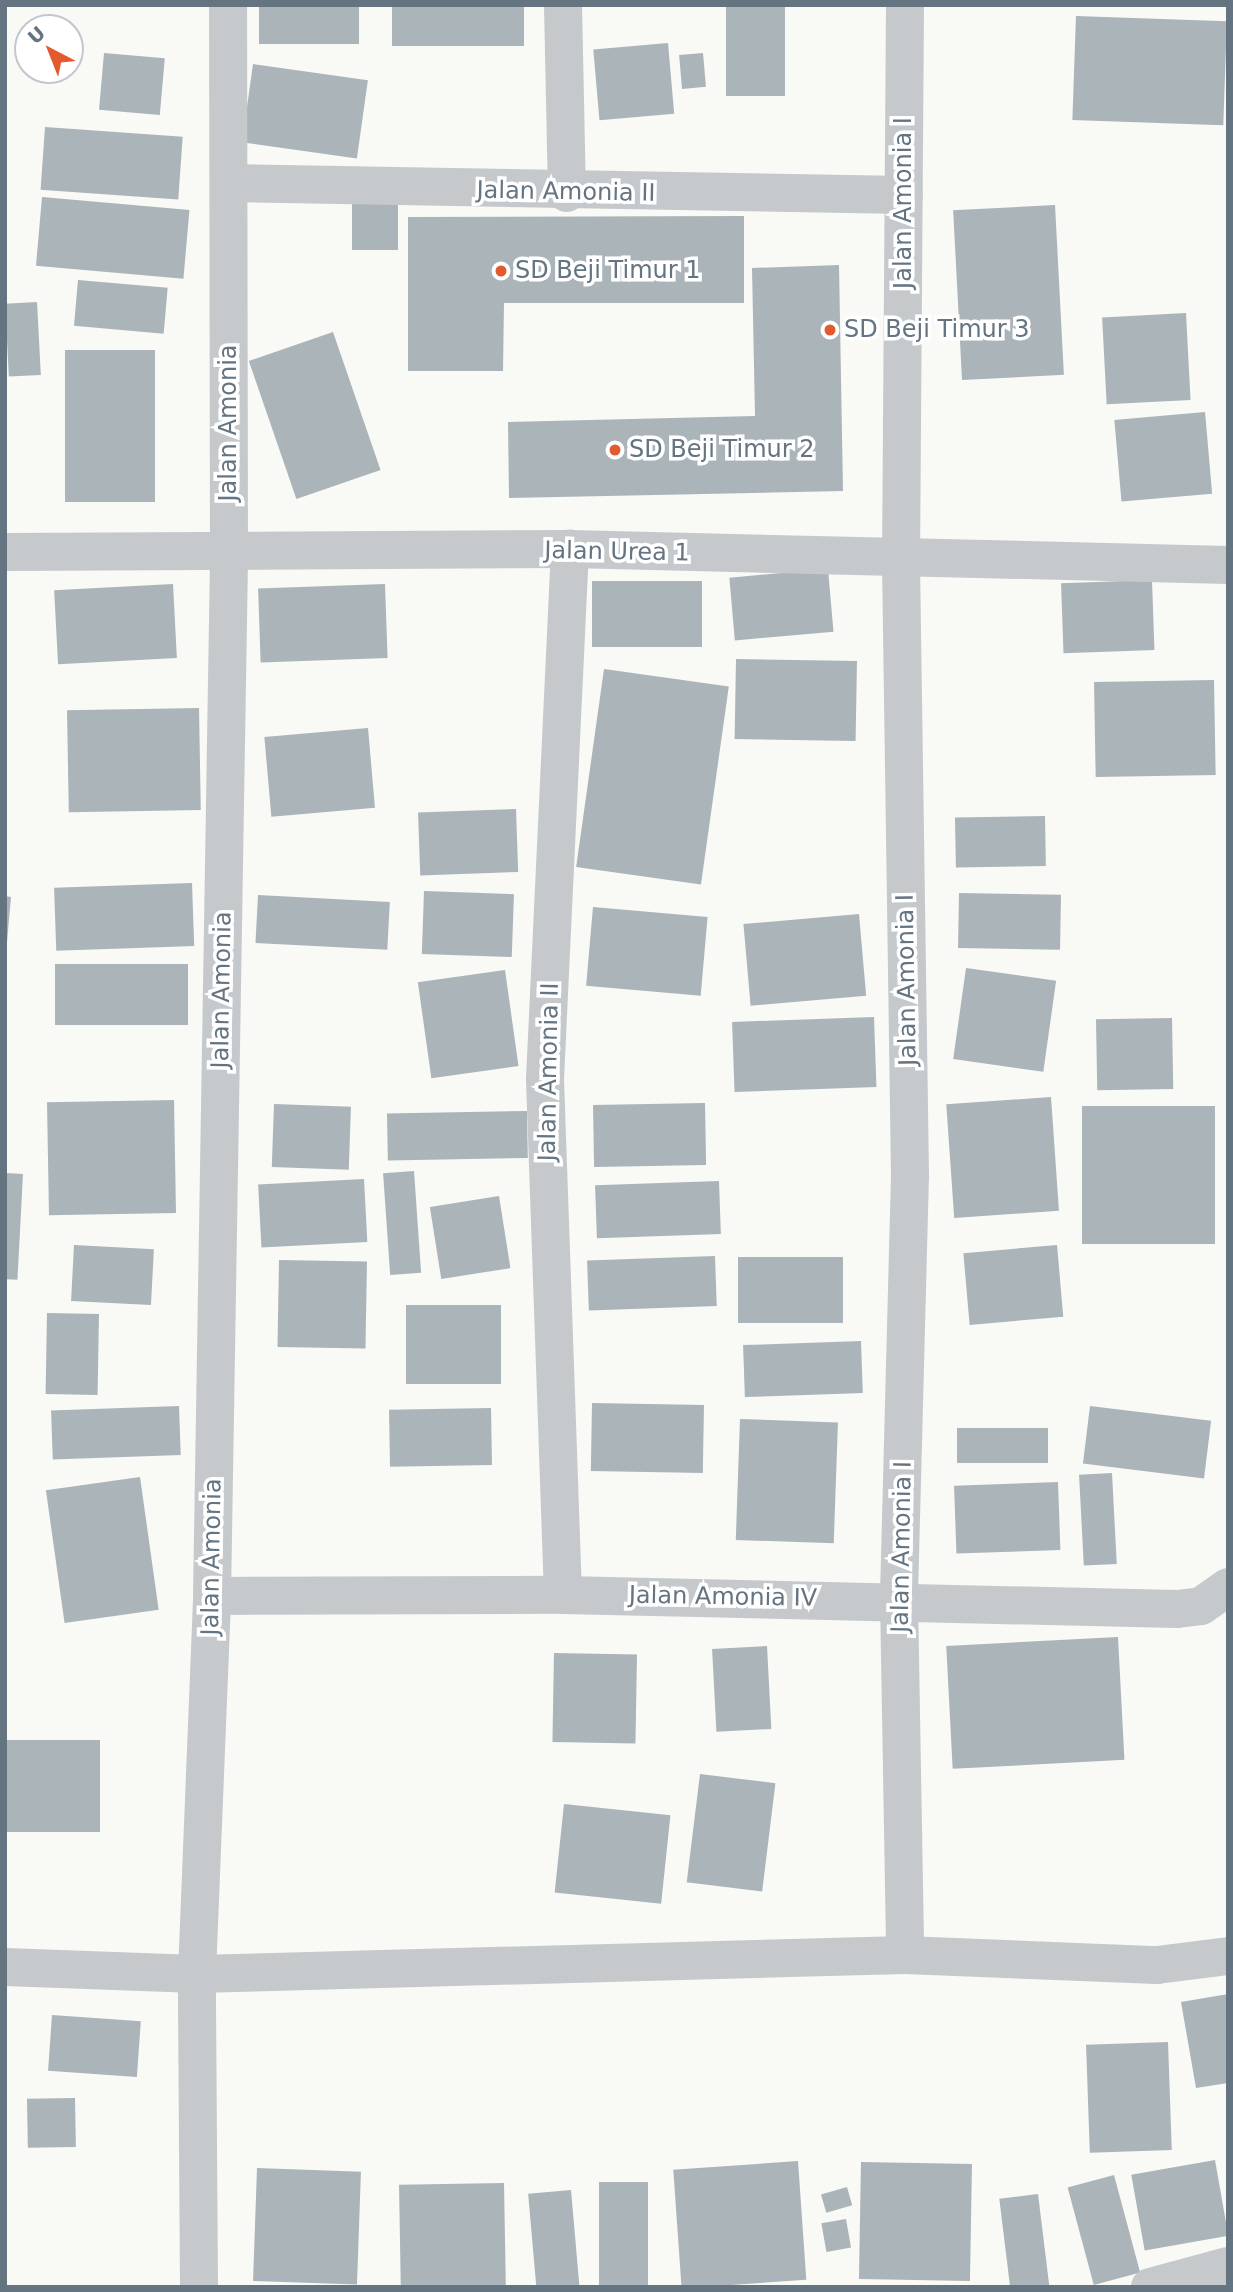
<!DOCTYPE html>
<style>
body{margin:0}
#map{position:relative;width:1233px;height:2292px;overflow:hidden;background:#f9f9f6;font-family:"DejaVu Sans",sans-serif}
div>[style]{position:absolute}
.building>*{inset:0;background:#abb4b9;transform-origin:0 0}
.street>*{height:38px;margin:-19px;padding:0 19px;transform-origin:19px;border-radius:19px;background:#c5c9cc}
.dots>*{width:19px;height:19px;translate:-50% -50%;box-sizing:border-box;border:4px solid #fff;border-radius:50%}
span{translate:-50% -50%;white-space:nowrap;text-align:center;line-height:1.15;-webkit-text-stroke:7px #fff;paint-order:stroke}
.street-label{font-size:24px;color:#647481}
.poi-label{font-size:24px;color:#647481}
.left{translate:0 -50%;text-align:left}
.frame{position:absolute;inset:0;border:7px solid #647481;pointer-events:none}
.north{position:absolute;left:14px;top:14px;width:70px;height:70px;box-sizing:border-box;background:#fff;border:2px solid #c1c7cd;border-radius:50%;rotate:318deg;font-size:19px;font-weight:700;line-height:28px;text-align:center;color:#647481}
.north::after{content:'';display:block;margin:auto;width:24px;height:32px;background:#e25a2e;clip-path:polygon(50% 0,100% 100%,50% 72%,0 100%)}
</style>
<div id="map">
<div class="building">
<div style="left:259px;top:5px;width:100px;height:39px"></div>
<div style="left:392px;top:5px;width:132px;height:41px"></div>
<div style="left:726px;top:5px;width:59px;height:91px"></div>
<div style="left:1076px;top:16px;width:151px;height:104px;rotate:2deg"></div>
<div style="left:668px;top:43px;width:71px;height:75px;rotate:85deg"></div>
<div style="left:104px;top:53px;width:61px;height:57px;rotate:5deg"></div>
<div style="left:703px;top:53px;width:34px;height:24px;rotate:85deg"></div>
<div style="left:253px;top:64px;width:116px;height:79px;rotate:8deg"></div>
<div style="left:45px;top:127px;width:138px;height:63px;rotate:4deg"></div>
<div style="left:42px;top:197px;width:148px;height:69px;rotate:5deg"></div>
<div style="left:352px;top:199px;width:46px;height:51px"></div>
<div style="left:1055px;top:205px;width:170px;height:102px;rotate:87deg"></div>
<div style="clip-path:polygon(744px 216px,744px 303px,504px 303px,503px 371px,408px 371px,408px 217px)"></div>
<div style="clip-path:polygon(839px 265px,843px 491px,509px 498px,508px 422px,755px 416px,752px 268px)"></div>
<div style="left:78px;top:280px;width:90px;height:46px;rotate:5deg"></div>
<div style="left:37px;top:302px;width:73px;height:32px;rotate:87deg"></div>
<div style="left:1186px;top:313px;width:87px;height:84px;rotate:87deg"></div>
<div style="left:333px;top:332px;width:146px;height:89px;rotate:71deg"></div>
<div style="left:65px;top:350px;width:90px;height:152px"></div>
<div style="left:1205px;top:412px;width:82px;height:91px;rotate:85deg"></div>
<div style="left:828px;top:569px;width:63px;height:99px;rotate:85deg"></div>
<div style="left:1152px;top:580px;width:70px;height:91px;rotate:88deg"></div>
<div style="left:592px;top:581px;width:110px;height:66px"></div>
<div style="left:173px;top:584px;width:74px;height:119px;rotate:87deg"></div>
<div style="left:385px;top:584px;width:74px;height:127px;rotate:88deg"></div>
<div style="left:736px;top:659px;width:121px;height:80px;rotate:1deg"></div>
<div style="left:604px;top:669px;width:126px;height:200px;rotate:8deg"></div>
<div style="left:1214px;top:680px;width:95px;height:120px;rotate:89deg"></div>
<div style="left:199px;top:708px;width:102px;height:132px;rotate:89deg"></div>
<div style="left:368px;top:728px;width:80px;height:104px;rotate:85deg"></div>
<div style="left:516px;top:809px;width:63px;height:98px;rotate:88deg"></div>
<div style="left:1045px;top:816px;width:50px;height:90px;rotate:89deg"></div>
<div style="left:192px;top:883px;width:63px;height:138px;rotate:88deg"></div>
<div style="left:424px;top:891px;width:90px;height:63px;rotate:2deg"></div>
<div style="left:959px;top:893px;width:102px;height:55px;rotate:1deg"></div>
<div style="left:258px;top:895px;width:132px;height:48px;rotate:3deg"></div>
<div style="clip-path:polygon(5px 896px,11px 897px,7px 942px,5px 942px)"></div>
<div style="left:593px;top:907px;width:115px;height:79px;rotate:5deg"></div>
<div style="left:859px;top:914px;width:82px;height:116px;rotate:85deg"></div>
<div style="left:55px;top:964px;width:133px;height:61px"></div>
<div style="left:966px;top:968px;width:91px;height:92px;rotate:8deg"></div>
<div style="left:505px;top:970px;width:97px;height:88px;rotate:82deg"></div>
<div style="left:874px;top:1017px;width:70px;height:142px;rotate:88deg"></div>
<div style="left:1172px;top:1018px;width:71px;height:76px;rotate:89deg"></div>
<div style="left:1051px;top:1097px;width:114px;height:105px;rotate:86deg"></div>
<div style="left:174px;top:1100px;width:113px;height:127px;rotate:89deg"></div>
<div style="left:705px;top:1103px;width:62px;height:112px;rotate:89deg"></div>
<div style="left:274px;top:1104px;width:77px;height:63px;rotate:2deg"></div>
<div style="left:1215px;top:1106px;width:138px;height:133px;rotate:90deg"></div>
<div style="left:527px;top:1111px;width:47px;height:140px;rotate:89deg"></div>
<div style="left:414px;top:1171px;width:102px;height:31px;rotate:86deg"></div>
<div style="left:5px;top:1173px;width:18px;height:106px;rotate:3deg"></div>
<div style="left:364px;top:1179px;width:63px;height:106px;rotate:87deg"></div>
<div style="left:719px;top:1181px;width:53px;height:124px;rotate:88deg"></div>
<div style="left:499px;top:1196px;width:73px;height:70px;rotate:81deg"></div>
<div style="left:74px;top:1245px;width:80px;height:56px;rotate:3deg"></div>
<div style="left:1057px;top:1245px;width:72px;height:94px;rotate:85deg"></div>
<div style="left:715px;top:1256px;width:50px;height:128px;rotate:88deg"></div>
<div style="left:843px;top:1257px;width:66px;height:105px;rotate:90deg"></div>
<div style="left:279px;top:1260px;width:88px;height:87px;rotate:1deg"></div>
<div style="left:501px;top:1305px;width:79px;height:95px;rotate:90deg"></div>
<div style="left:47px;top:1313px;width:52px;height:81px;rotate:1deg"></div>
<div style="left:861px;top:1341px;width:52px;height:118px;rotate:88deg"></div>
<div style="left:592px;top:1403px;width:112px;height:68px;rotate:1deg"></div>
<div style="left:179px;top:1406px;width:49px;height:128px;rotate:88deg"></div>
<div style="left:1090px;top:1406px;width:122px;height:58px;rotate:7deg"></div>
<div style="left:491px;top:1408px;width:57px;height:102px;rotate:89deg"></div>
<div style="left:740px;top:1419px;width:98px;height:121px;rotate:2deg"></div>
<div style="left:1048px;top:1428px;width:35px;height:91px;rotate:90deg"></div>
<div style="left:1112px;top:1473px;width:91px;height:33px;rotate:87deg"></div>
<div style="left:140px;top:1477px;width:134px;height:95px;rotate:82deg"></div>
<div style="left:1058px;top:1482px;width:68px;height:104px;rotate:88deg"></div>
<div style="left:1118px;top:1637px;width:123px;height:172px;rotate:87deg"></div>
<div style="left:767px;top:1646px;width:83px;height:55px;rotate:87deg"></div>
<div style="left:554px;top:1653px;width:83px;height:89px;rotate:1deg"></div>
<div style="left:100px;top:1740px;width:92px;height:95px;rotate:90deg"></div>
<div style="left:700px;top:1774px;width:76px;height:109px;rotate:7deg"></div>
<div style="left:564px;top:1804px;width:107px;height:89px;rotate:6deg"></div>
<div style="clip-path:polygon(1228px 1994px,1228px 2083px,1196px 2088px,1181px 2002px)"></div>
<div style="left:52px;top:2015px;width:89px;height:56px;rotate:4deg"></div>
<div style="left:1168px;top:2042px;width:108px;height:82px;rotate:88deg"></div>
<div style="left:75px;top:2098px;width:49px;height:48px;rotate:89deg"></div>
<div style="left:1215px;top:2160px;width:77px;height:85px;rotate:80deg"></div>
<div style="left:798px;top:2161px;width:119px;height:125px;rotate:86deg"></div>
<div style="left:861px;top:2162px;width:111px;height:117px;rotate:1deg"></div>
<div style="left:257px;top:2168px;width:104px;height:113px;rotate:2deg"></div>
<div style="left:1114px;top:2175px;width:101px;height:48px;rotate:75deg"></div>
<div style="left:599px;top:2182px;width:49px;height:103px"></div>
<div style="left:504px;top:2183px;width:104px;height:105px;rotate:89deg"></div>
<div style="left:847px;top:2187px;width:19px;height:27px;rotate:74deg"></div>
<div style="left:571px;top:2190px;width:97px;height:43px;rotate:85deg"></div>
<div style="left:1038px;top:2194px;width:94px;height:39px;rotate:83deg"></div>
<div style="left:846px;top:2219px;width:29px;height:25px;rotate:80deg"></div>
</div>
<div class="street">
<div style="left:563px;top:5px;width:188px;rotate:88.8deg"></div>
<div style="left:905px;top:5px;width:557px;rotate:90.41deg"></div>
<div style="left:901px;top:562px;width:613px;rotate:89.16deg"></div>
<div style="left:910px;top:1175px;width:424px;rotate:91.5deg"></div>
<div style="left:899px;top:1599px;width:356px;rotate:89deg"></div>
<div style="left:229px;top:183px;width:675px;rotate:1.02deg"></div>
<div style="left:5px;top:552px;width:565px;rotate:-0.3deg"></div>
<div style="left:570px;top:549px;width:658px;rotate:1.39deg"></div>
<div style="left:563px;top:1595px;width:516px;rotate:-92deg"></div>
<div style="left:545px;top:1079px;width:531px;rotate:-87.3deg"></div>
<div style="left:212px;top:1596px;width:351px;rotate:-0.2deg"></div>
<div style="left:563px;top:1595px;width:614px;rotate:1.31deg"></div>
<div style="left:1177px;top:1609px;width:24px;rotate:-7deg"></div>
<div style="left:1201px;top:1606px;width:33px;rotate:-35deg"></div>
<div style="left:5px;top:1967px;width:192px;rotate:2.1deg"></div>
<div style="left:197px;top:1974px;width:708px;rotate:-1.54deg"></div>
<div style="left:905px;top:1955px;width:252px;rotate:2.3deg"></div>
<div style="left:1157px;top:1965px;width:72px;rotate:-7.2deg"></div>
<div style="left:199px;top:2287px;width:313px;rotate:-90.4deg"></div>
<div style="left:197px;top:1974px;width:378px;rotate:-87.7deg"></div>
<div style="left:212px;top:1596px;width:1041px;rotate:-89.06deg"></div>
<div style="left:229px;top:555px;width:550px;rotate:-90.1deg"></div>
<div style="left:1150px;top:2287px;width:81px;rotate:-15.1deg"></div>
</div>
<div class="dots">
<div style="left:501px;top:271px;background:#e25a2e"></div>
<div style="left:830px;top:330px;background:#e25a2e"></div>
<div style="left:615px;top:450px;background:#e25a2e"></div>
</div>
<div class="street-label">
<span style="left:566px;top:192px;rotate:1deg">Jalan Amonia II</span>
<span style="left:904px;top:203px;rotate:-90deg">Jalan Amonia I</span>
<span style="left:229px;top:423px;rotate:-90deg">Jalan Amonia</span>
<span style="left:617px;top:552px;rotate:1deg">Jalan Urea 1</span>
<span style="left:907px;top:980px;rotate:-91deg">Jalan Amonia I</span>
<span style="left:222px;top:990px;rotate:-89deg">Jalan Amonia</span>
<span style="left:549px;top:1072px;rotate:-89deg">Jalan Amonia II</span>
<span style="left:902px;top:1547px;rotate:-89deg">Jalan Amonia I</span>
<span style="left:212px;top:1557px;rotate:-89deg">Jalan Amonia</span>
<span style="left:723px;top:1597px;rotate:1deg">Jalan Amonia IV</span>
</div>
<div class="poi-label">
<span class="left" style="left:515px;top:271px">SD Beji Timur 1</span>
<span class="left" style="left:844px;top:330px">SD Beji Timur 3</span>
<span class="left" style="left:629px;top:450px">SD Beji Timur 2</span>
</div>
<div class="frame"></div>
<div class="north">U</div>
</div>
